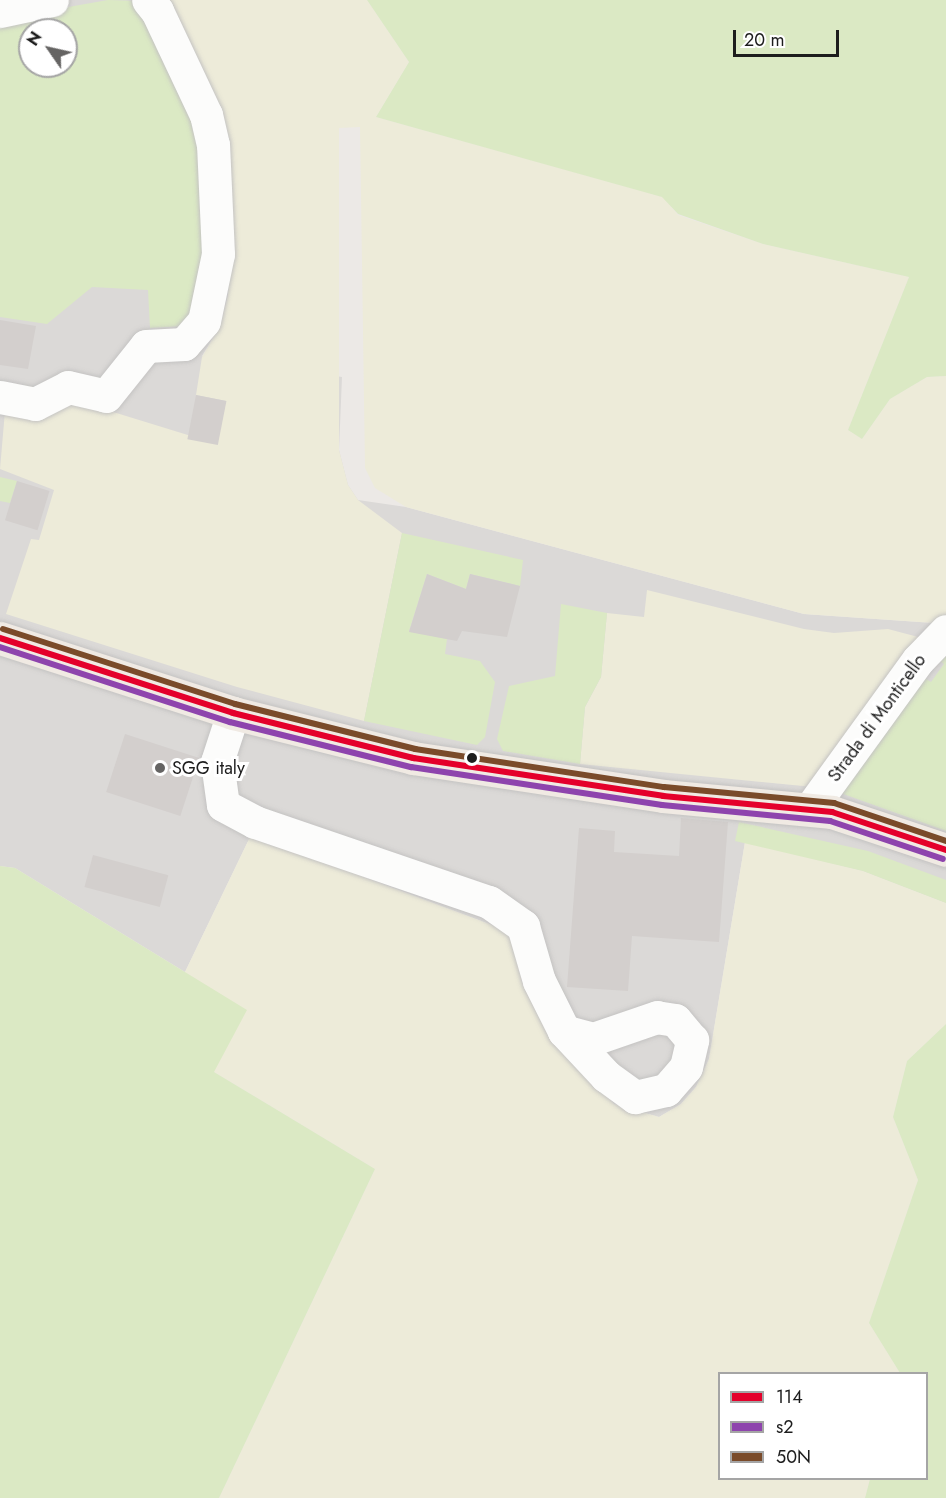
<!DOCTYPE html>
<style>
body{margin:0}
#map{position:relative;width:946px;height:1498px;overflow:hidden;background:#ece9e6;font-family:Jost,sans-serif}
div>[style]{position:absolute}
.residential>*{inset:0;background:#dbd9d7}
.farmland>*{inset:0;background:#edebd9}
.grass>*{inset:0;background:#dbe9c4}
.building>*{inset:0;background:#d3cfcd;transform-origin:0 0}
.roads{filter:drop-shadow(0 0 2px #c4c3c2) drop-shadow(0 0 2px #c4c3c2)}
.minor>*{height:33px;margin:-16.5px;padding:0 16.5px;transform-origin:16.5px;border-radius:16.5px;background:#fcfcfb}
.major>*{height:33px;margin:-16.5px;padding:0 16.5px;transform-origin:16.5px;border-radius:16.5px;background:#f0eae3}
.bus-1>*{height:6px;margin:-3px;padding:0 3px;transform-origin:3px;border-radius:3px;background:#e4002b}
.bus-2>*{height:6px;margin:-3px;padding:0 3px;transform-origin:3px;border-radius:3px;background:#8e44ad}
.bus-3>*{height:6px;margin:-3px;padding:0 3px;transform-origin:3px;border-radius:3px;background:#7a4b2a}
.dots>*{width:16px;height:16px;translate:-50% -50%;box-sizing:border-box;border:3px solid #fff;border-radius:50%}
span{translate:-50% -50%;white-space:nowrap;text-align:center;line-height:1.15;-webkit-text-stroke:6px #fff;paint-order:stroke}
.street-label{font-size:18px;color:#1d1d1d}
.poi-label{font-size:18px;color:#1d1d1d}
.left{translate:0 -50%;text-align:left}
.legend{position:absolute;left:718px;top:1372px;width:210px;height:108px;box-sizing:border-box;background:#fff;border:2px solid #a5a5a5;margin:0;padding:8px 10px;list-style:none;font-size:18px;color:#1d1d1d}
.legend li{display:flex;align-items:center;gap:12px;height:30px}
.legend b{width:30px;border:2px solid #a5a5a5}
.north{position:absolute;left:18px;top:18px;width:60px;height:60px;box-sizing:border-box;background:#fff;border:2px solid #a5a5a5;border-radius:50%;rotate:304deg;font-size:16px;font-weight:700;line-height:24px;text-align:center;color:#1d1d1d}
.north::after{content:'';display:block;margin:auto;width:21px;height:27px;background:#656463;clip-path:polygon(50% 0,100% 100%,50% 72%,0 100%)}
.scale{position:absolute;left:733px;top:30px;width:106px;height:27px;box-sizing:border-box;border:3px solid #1d1d1d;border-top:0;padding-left:8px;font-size:18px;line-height:21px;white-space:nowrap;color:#1d1d1d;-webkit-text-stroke:4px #fff;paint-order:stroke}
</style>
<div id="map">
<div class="residential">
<div style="clip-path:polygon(evenodd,0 0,158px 0,230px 249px,228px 296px,220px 326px,202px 356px,342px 377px,339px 450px,348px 485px,358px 500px,406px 507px,804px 614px,934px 623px,946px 617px,946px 903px,863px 871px,745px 842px,709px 1059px,696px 1087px,681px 1104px,659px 1117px,614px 1104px,557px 1045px,522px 983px,511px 932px,251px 835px,185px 972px,15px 868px,0 866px,0 0,30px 30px,66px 30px,66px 66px,30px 66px,30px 30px)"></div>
</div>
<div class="farmland">
<div style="clip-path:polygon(158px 0,367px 0,409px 62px,376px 117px,663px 197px,678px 215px,763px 244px,909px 277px,848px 430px,862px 439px,890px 399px,927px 377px,946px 376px,946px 617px,934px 623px,804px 614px,406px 507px,375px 488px,365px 468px,360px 127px,339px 128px,339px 450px,348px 485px,358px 500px,402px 533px,364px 721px,237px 687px,6px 614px,31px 539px,39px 540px,54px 490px,0 469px,5px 411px,84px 403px,217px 444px,226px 401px,196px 395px,202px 357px,220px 326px,228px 296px,230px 249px)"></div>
<div style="clip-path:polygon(647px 590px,804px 629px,834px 633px,888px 629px,922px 638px,813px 787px,580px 764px,585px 707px,601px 677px,607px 613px,644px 617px)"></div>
<div style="clip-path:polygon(251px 835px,511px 932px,522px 983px,557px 1045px,614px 1104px,659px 1117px,681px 1104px,696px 1087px,709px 1059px,745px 842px,863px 871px,946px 903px,946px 1024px,907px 1061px,893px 1117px,918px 1180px,869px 1323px,900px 1373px,720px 1374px,720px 1478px,870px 1479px,865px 1498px,219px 1498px,375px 1169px,214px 1072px,185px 972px)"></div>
</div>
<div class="grass">
<div style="clip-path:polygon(evenodd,108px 0,138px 1px,205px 145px,201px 288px,185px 326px,150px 328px,148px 290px,92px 287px,47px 324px,0 317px,0 19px,108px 0,30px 30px,66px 30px,66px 66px,30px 66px,30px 30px)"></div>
<div style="clip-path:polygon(367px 0,946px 0,946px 376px,927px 377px,890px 399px,862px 439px,848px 430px,909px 277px,763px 244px,678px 214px,662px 197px,376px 117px,409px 62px)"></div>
<div style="clip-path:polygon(0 477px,17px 481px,10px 503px,0 501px)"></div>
<div style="clip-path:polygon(402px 533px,523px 560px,520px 586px,470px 574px,466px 589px,427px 574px,409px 631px,447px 639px,445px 654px,480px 661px,495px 682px,485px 737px,477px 745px,364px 721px)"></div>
<div style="clip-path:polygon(561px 604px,607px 613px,601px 677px,585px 707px,580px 764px,503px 751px,497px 739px,509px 686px,555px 676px)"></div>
<div style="clip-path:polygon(946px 641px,946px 831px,835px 791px,923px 677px,931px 682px,936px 675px,944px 664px,939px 660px)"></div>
<div style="clip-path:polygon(739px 822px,868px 851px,946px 880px,946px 903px,863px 871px,735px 841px)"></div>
<div style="clip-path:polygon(0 866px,15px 868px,247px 1010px,214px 1072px,375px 1169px,219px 1498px,0 1498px)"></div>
<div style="clip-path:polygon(946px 1024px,946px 1498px,865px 1498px,870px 1479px,926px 1478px,926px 1374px,900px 1373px,869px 1323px,918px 1180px,893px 1117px,907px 1061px)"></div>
</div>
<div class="building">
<div style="clip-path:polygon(0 320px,36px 326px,28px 369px,0 365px)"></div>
<div style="left:196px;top:395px;width:31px;height:45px;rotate:11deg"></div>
<div style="left:17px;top:481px;width:34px;height:41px;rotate:17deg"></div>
<div style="clip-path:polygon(427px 574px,466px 589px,470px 574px,520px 586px,507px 637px,462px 631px,457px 641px,409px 632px)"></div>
<div style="left:125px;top:734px;width:78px;height:61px;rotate:18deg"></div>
<div style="clip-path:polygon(681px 818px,728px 822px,719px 942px,632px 936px,628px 991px,567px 987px,579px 828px,615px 831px,614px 852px,679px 856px)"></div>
<div style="left:93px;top:855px;width:78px;height:33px;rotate:15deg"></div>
</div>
<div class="roads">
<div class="minor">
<div style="left:0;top:11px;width:53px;rotate:-11.9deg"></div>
<div style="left:0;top:397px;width:36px;rotate:11deg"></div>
<div style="left:35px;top:404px;width:37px;rotate:-27deg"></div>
<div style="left:68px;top:387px;width:39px;rotate:13deg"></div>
<div style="left:106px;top:396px;width:64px;rotate:-51.3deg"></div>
<div style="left:146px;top:346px;width:38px;rotate:-3deg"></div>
<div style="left:184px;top:344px;width:30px;rotate:-49deg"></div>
<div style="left:204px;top:321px;width:68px;rotate:-78.2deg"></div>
<div style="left:218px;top:254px;width:109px;rotate:-92.6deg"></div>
<div style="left:213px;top:145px;width:31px;rotate:-103deg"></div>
<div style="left:206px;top:115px;width:115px;rotate:-115.2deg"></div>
<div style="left:157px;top:11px;width:14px;rotate:-129deg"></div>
<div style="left:233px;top:713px;width:52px;rotate:108.1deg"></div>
<div style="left:217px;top:762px;width:43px;rotate:82.1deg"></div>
<div style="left:223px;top:805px;width:36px;rotate:28deg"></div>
<div style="left:255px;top:822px;width:247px;rotate:18.9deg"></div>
<div style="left:489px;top:902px;width:42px;rotate:35.2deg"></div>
<div style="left:523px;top:926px;width:57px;rotate:73.8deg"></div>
<div style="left:539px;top:981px;width:56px;rotate:63.4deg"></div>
<div style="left:564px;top:1031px;width:62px;rotate:47deg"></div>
<div style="left:606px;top:1076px;width:36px;rotate:36deg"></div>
<div style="left:635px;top:1097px;width:32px;rotate:-13deg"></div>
<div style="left:666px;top:1090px;width:30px;rotate:-49deg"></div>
<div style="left:686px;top:1067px;width:28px;rotate:-77deg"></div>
<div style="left:692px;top:1040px;width:26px;rotate:-130deg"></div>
<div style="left:675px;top:1020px;width:18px;rotate:-171deg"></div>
<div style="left:657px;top:1017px;width:68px;rotate:161deg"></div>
<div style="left:593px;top:1039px;width:30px;rotate:-165deg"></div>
<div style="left:810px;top:809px;width:184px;rotate:-54.1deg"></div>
<div style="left:918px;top:660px;width:40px;rotate:-46deg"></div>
</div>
<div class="major">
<div style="left:0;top:638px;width:245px;rotate:17.8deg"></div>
<div style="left:233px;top:713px;width:186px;rotate:14deg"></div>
<div style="left:413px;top:758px;width:253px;rotate:8.6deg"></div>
<div style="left:663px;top:796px;width:170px;rotate:5.4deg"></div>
<div style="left:832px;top:812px;width:120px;rotate:18.4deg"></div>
</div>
</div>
<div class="bus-1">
<div style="left:0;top:638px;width:245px;rotate:17.8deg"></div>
<div style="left:233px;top:713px;width:186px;rotate:14deg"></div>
<div style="left:413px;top:758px;width:253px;rotate:8.6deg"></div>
<div style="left:663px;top:796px;width:170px;rotate:5.4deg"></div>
<div style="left:832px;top:812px;width:120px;rotate:18.4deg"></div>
</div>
<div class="bus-2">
<div style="left:0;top:647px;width:242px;rotate:18.1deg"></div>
<div style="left:230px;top:722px;width:187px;rotate:14deg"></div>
<div style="left:411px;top:767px;width:254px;rotate:8.6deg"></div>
<div style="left:662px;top:805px;width:169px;rotate:5.4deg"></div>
<div style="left:830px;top:821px;width:119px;rotate:18.6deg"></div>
</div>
<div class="bus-3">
<div style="left:3px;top:629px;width:244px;rotate:17.9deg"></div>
<div style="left:235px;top:704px;width:186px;rotate:14deg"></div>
<div style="left:415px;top:749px;width:252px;rotate:8.7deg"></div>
<div style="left:664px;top:787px;width:171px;rotate:5.4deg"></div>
<div style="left:834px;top:803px;width:118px;rotate:18.7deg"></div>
</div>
<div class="dots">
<div style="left:472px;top:758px;background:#1d1d1d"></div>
<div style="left:160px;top:768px;background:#656463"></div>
</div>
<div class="street-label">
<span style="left:877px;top:718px;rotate:-54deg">Strada di Monticello</span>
</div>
<div class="poi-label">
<span class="left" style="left:172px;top:768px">SGG italy</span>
</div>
<ul class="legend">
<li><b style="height:8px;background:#e4002b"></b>114</li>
<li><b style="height:8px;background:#8e44ad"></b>s2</li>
<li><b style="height:8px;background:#7a4b2a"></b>50N</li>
</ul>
<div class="north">N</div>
<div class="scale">20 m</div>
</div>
